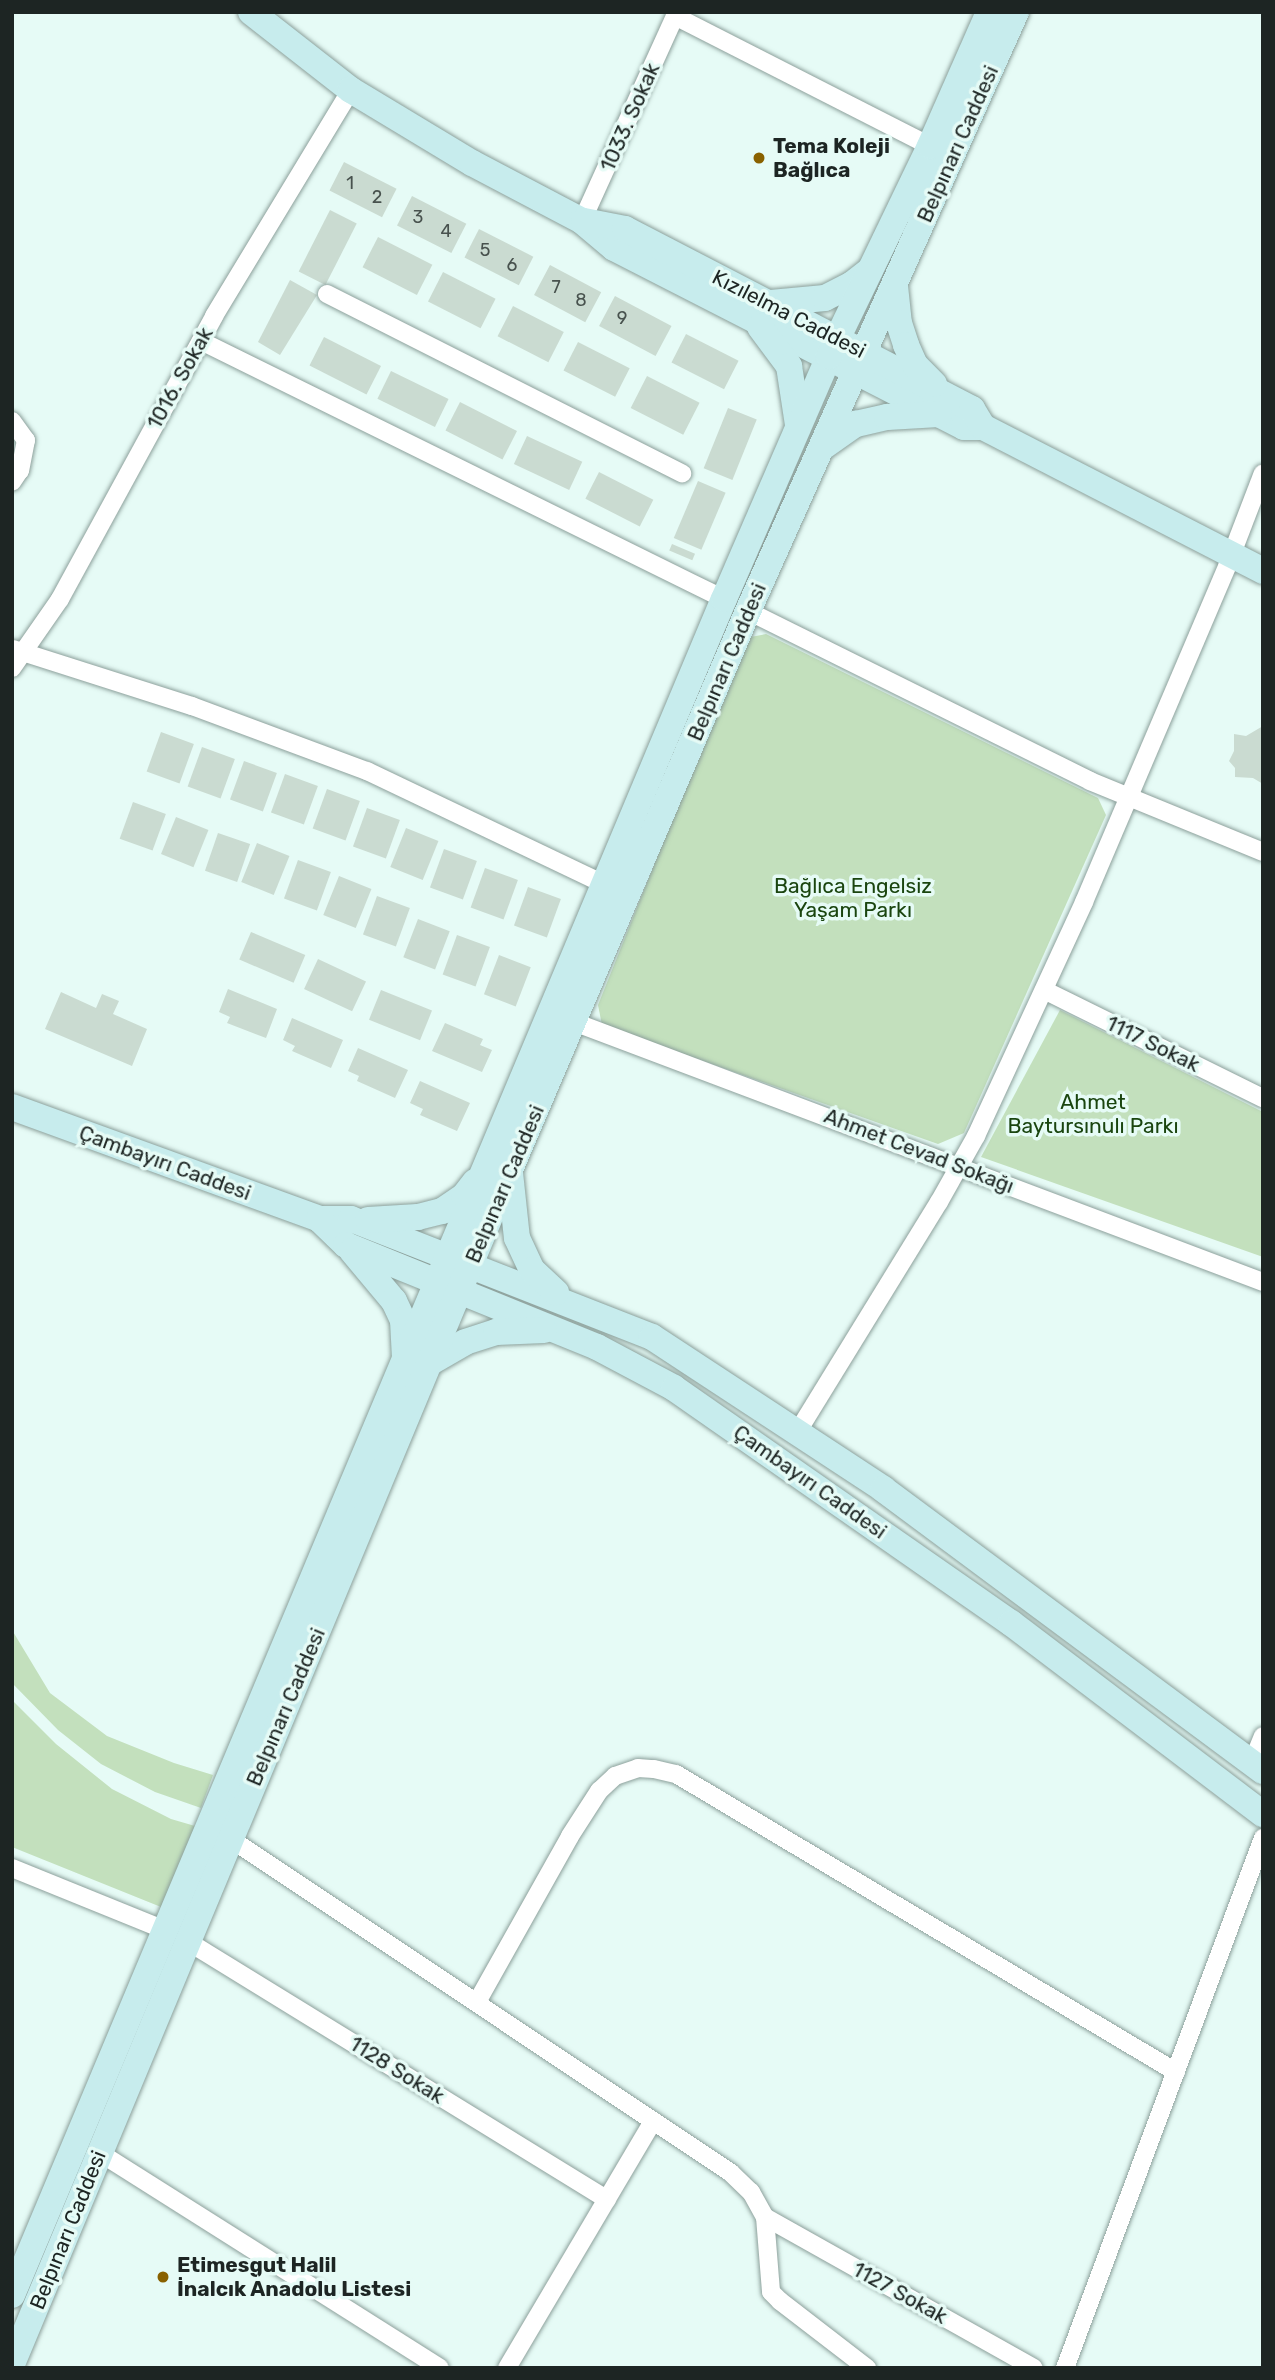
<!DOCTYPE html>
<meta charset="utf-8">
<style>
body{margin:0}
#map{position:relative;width:1275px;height:2380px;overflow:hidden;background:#e6fbf6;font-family:Rubik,sans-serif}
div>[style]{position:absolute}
.green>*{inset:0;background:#c3e0bd}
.building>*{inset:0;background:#cadbd1;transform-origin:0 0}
.roads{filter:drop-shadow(0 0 2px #8ca09b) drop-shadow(0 0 2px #8ca09b)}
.street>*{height:18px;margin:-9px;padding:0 9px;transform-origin:9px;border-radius:9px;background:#fff}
.secondary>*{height:26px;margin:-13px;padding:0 13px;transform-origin:13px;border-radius:13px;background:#c7eced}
.dots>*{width:19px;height:19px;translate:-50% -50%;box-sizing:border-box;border:4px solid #e6fbf6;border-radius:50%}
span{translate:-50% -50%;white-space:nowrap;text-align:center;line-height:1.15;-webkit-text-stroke:7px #e6fbf6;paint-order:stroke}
.number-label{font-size:18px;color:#48524e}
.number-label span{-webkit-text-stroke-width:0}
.street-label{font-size:21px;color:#1d2523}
.poi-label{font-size:21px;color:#1d2523;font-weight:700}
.left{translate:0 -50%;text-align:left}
.park-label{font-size:21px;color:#1a450f}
.frame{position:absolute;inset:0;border:14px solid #1d2523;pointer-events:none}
</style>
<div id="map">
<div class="green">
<div style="clip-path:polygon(766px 634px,1098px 798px,1106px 815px,964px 1133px,938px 1144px,602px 1025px,598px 1005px,745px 638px)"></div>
<div style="clip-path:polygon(1060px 1010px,1263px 1112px,1263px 1257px,981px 1157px)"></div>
<div style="clip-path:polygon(12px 1630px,50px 1693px,107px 1736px,174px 1763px,213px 1775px,201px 1808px,155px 1792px,101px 1764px,58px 1730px,12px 1683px)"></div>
<div style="clip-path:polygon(12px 1700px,56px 1744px,112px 1789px,171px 1819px,195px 1826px,161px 1907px,12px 1847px)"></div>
</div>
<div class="building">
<div style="left:344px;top:162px;width:59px;height:32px;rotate:27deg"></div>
<div style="left:412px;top:196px;width:61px;height:33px;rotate:27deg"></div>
<div style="left:330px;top:210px;width:30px;height:69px;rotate:27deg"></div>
<div style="left:479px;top:229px;width:61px;height:32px;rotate:27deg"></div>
<div style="left:378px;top:237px;width:61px;height:34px;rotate:27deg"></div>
<div style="left:550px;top:265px;width:58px;height:34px;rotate:28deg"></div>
<div style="left:443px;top:272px;width:59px;height:33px;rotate:27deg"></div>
<div style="clip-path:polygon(290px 280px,317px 295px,280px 355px,258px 342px)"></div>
<div style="left:615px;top:296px;width:64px;height:34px;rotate:28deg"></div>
<div style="left:513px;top:306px;width:57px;height:34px;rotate:27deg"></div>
<div style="left:686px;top:334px;width:59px;height:32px;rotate:27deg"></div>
<div style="left:324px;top:337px;width:64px;height:32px;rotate:27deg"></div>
<div style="left:578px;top:342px;width:58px;height:32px;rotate:27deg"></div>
<div style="left:391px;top:371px;width:64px;height:31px;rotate:26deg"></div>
<div style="left:647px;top:376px;width:59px;height:36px;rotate:27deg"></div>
<div style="left:460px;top:402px;width:64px;height:32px;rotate:27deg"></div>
<div style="left:728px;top:408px;width:31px;height:65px;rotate:22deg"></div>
<div style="left:527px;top:436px;width:61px;height:31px;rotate:25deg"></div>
<div style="left:599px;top:472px;width:61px;height:30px;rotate:27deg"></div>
<div style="left:698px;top:481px;width:30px;height:62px;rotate:23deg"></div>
<div style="left:672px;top:544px;width:25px;height:7px;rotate:23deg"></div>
<div style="clip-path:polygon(1263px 726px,1263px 784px,1253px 778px,1235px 777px,1235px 768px,1229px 761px,1234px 751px,1234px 734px,1246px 736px)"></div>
<div style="left:161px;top:732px;width:35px;height:42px;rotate:20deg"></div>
<div style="left:202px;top:747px;width:35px;height:42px;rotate:20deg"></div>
<div style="left:244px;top:761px;width:35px;height:41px;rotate:20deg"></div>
<div style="left:285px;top:774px;width:35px;height:41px;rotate:20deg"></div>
<div style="left:327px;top:789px;width:35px;height:42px;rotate:20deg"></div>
<div style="left:133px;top:802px;width:35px;height:39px;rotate:20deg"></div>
<div style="left:367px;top:808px;width:35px;height:41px;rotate:20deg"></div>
<div style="left:176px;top:817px;width:35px;height:40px;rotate:22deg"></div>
<div style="left:406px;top:828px;width:35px;height:42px;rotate:22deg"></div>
<div style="left:218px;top:833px;width:34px;height:40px;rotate:19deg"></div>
<div style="left:257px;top:843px;width:35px;height:42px;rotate:22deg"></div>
<div style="left:444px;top:849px;width:35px;height:41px;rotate:20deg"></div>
<div style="left:298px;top:860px;width:35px;height:41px;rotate:20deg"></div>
<div style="left:485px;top:868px;width:35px;height:42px;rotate:20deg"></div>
<div style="left:339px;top:876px;width:35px;height:42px;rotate:22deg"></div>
<div style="left:528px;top:887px;width:35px;height:41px;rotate:20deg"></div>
<div style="left:377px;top:896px;width:35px;height:41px;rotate:20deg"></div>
<div style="left:418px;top:919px;width:34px;height:41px;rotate:21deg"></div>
<div style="left:251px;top:932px;width:59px;height:30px;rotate:23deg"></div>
<div style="left:457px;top:935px;width:35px;height:42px;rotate:20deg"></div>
<div style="left:499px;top:955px;width:34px;height:42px;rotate:21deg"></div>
<div style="left:318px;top:959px;width:53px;height:33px;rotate:25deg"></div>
<div style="clip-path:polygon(228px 989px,277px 1009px,266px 1038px,227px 1023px,230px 1017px,219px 1012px)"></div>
<div style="left:381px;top:990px;width:55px;height:32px;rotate:22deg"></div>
<div style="clip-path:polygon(61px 992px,96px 1008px,102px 994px,119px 1001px,113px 1014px,147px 1029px,132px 1066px,45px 1029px)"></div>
<div style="clip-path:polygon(292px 1018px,343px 1040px,331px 1068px,292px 1051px,295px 1046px,283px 1040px)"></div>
<div style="clip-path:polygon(445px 1023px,483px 1039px,480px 1045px,492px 1050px,482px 1072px,432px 1051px)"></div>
<div style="clip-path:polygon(358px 1048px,408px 1070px,395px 1098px,357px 1081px,359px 1076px,348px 1071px)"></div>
<div style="clip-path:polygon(420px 1081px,470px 1103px,457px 1131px,420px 1115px,423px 1109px,410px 1103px)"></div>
</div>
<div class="roads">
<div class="street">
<div style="left:675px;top:16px;width:286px;rotate:27deg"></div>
<div style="left:582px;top:221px;width:230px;rotate:-65.6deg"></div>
<div style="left:327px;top:294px;width:398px;rotate:26.8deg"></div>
<div style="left:201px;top:341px;width:583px;rotate:26.26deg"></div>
<div style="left:12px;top:421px;width:24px;rotate:54deg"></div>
<div style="left:26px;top:440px;width:31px;rotate:101deg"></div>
<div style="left:20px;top:470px;width:14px;rotate:124deg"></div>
<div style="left:748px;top:611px;width:382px;rotate:26.4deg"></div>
<div style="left:1090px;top:781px;width:187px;rotate:22.3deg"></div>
<div style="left:13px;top:649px;width:188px;rotate:17.7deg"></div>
<div style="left:192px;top:706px;width:187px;rotate:20.4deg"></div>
<div style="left:367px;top:771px;width:263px;rotate:25.5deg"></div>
<div style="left:12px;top:668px;width:84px;rotate:-55.2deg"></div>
<div style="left:60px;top:599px;width:322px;rotate:-61.4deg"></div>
<div style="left:214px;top:316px;width:264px;rotate:-58.8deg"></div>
<div style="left:1044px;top:990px;width:244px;rotate:26.3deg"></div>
<div style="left:574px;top:1022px;width:736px;rotate:20.67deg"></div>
<div style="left:798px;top:1431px;width:269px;rotate:-58.4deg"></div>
<div style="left:939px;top:1202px;width:76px;rotate:-60.7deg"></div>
<div style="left:976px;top:1136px;width:258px;rotate:-65.2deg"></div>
<div style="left:1084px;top:902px;width:367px;rotate:-66.9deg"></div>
<div style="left:1228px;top:564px;width:97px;rotate:-69deg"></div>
<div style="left:1252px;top:1763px;width:29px;rotate:-68deg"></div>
<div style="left:231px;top:1839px;width:601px;rotate:33.74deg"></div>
<div style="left:731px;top:2173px;width:28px;rotate:44deg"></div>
<div style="left:751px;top:2192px;width:29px;rotate:61deg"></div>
<div style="left:765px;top:2217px;width:75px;rotate:85.4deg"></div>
<div style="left:771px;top:2292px;width:13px;rotate:45deg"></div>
<div style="left:780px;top:2301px;width:110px;rotate:37.6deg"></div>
<div style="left:12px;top:1868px;width:165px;rotate:22.1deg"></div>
<div style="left:187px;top:1941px;width:493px;rotate:31.6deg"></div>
<div style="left:477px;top:2002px;width:190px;rotate:-60.7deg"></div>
<div style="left:570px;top:1836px;width:54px;rotate:-57.2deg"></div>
<div style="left:599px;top:1791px;width:22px;rotate:-43deg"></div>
<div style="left:615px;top:1776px;width:24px;rotate:-19deg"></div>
<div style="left:638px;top:1768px;width:16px;rotate:4deg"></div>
<div style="left:654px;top:1769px;width:23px;rotate:13deg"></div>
<div style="left:676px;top:1774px;width:582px;rotate:30.79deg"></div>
<div style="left:100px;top:2153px;width:402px;rotate:32.3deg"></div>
<div style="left:765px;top:2217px;width:308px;rotate:29.3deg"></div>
<div style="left:507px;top:2368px;width:287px;rotate:-59.4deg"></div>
<div style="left:1065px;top:2368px;width:566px;rotate:-69.52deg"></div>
</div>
<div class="secondary">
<div style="left:251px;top:12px;width:127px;rotate:38deg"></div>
<div style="left:351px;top:90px;width:141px;rotate:31.1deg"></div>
<div style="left:472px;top:163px;width:124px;rotate:27.8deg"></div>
<div style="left:582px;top:221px;width:42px;rotate:40.2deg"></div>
<div style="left:614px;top:248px;width:393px;rotate:27.1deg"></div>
<div style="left:964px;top:427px;width:19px"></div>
<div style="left:983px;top:427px;width:315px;rotate:27.2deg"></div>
<div style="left:584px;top:221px;width:42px;rotate:11deg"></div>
<div style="left:625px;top:229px;width:391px;rotate:27.4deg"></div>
<div style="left:972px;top:409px;width:21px;rotate:59deg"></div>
<div style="left:895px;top:286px;width:37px;rotate:84deg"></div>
<div style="left:899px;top:323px;width:23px;rotate:72deg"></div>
<div style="left:906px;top:345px;width:22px;rotate:66deg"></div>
<div style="left:915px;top:365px;width:27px;rotate:45deg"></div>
<div style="left:771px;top:303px;width:54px;rotate:-5.3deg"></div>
<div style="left:825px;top:298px;width:29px;rotate:-27deg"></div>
<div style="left:851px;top:285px;width:24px;rotate:-38deg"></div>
<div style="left:760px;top:327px;width:49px;rotate:53.4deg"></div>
<div style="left:789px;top:366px;width:60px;rotate:81.3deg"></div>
<div style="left:824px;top:446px;width:39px;rotate:-35deg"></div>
<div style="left:856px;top:424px;width:32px;rotate:-13deg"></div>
<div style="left:887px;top:417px;width:52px;rotate:-3.3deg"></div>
<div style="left:12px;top:1107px;width:327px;rotate:20deg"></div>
<div style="left:319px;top:1219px;width:32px"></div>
<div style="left:351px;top:1219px;width:323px;rotate:21.4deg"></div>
<div style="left:652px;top:1337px;width:277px;rotate:33.3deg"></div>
<div style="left:883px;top:1489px;width:473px;rotate:36.6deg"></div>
<div style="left:510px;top:1173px;width:65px;rotate:83.9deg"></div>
<div style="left:517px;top:1238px;width:35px;rotate:65deg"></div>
<div style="left:532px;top:1270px;width:33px;rotate:43deg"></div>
<div style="left:319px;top:1219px;width:37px;rotate:44deg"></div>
<div style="left:346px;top:1245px;width:271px;rotate:22.1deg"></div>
<div style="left:597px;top:1347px;width:87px;rotate:28deg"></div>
<div style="left:674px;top:1388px;width:411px;rotate:34.9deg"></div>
<div style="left:1011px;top:1623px;width:316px;rotate:37.2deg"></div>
<div style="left:368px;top:1220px;width:50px;rotate:-3.4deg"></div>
<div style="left:418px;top:1217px;width:25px;rotate:-14deg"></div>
<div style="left:442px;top:1211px;width:27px;rotate:-34deg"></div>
<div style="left:464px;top:1196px;width:18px;rotate:-52deg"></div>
<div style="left:352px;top:1251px;width:65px;rotate:50deg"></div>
<div style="left:394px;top:1301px;width:21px;rotate:65deg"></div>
<div style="left:403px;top:1320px;width:36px;rotate:87deg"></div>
<div style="left:431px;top:1362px;width:39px;rotate:-30deg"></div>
<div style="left:465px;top:1342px;width:33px;rotate:-18deg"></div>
<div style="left:496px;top:1332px;width:48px;rotate:-2.4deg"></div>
<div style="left:12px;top:2295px;width:1839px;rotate:-67.23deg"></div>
<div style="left:724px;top:599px;width:265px;rotate:-66.6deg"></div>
<div style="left:829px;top:356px;width:233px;rotate:-64.3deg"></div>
<div style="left:930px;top:146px;width:146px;rotate:-66.2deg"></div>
<div style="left:12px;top:2364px;width:1253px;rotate:-67.38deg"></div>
<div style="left:494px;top:1207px;width:648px;rotate:-66.92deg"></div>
<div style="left:748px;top:611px;width:656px;rotate:-65.9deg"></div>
</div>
</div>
<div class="dots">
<div style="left:759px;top:158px;background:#896100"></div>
<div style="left:163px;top:2277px;background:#896100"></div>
</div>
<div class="number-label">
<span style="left:350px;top:183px">1</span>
<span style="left:377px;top:197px">2</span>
<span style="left:418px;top:217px">3</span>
<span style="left:446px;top:231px">4</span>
<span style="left:485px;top:250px">5</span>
<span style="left:512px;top:265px">6</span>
<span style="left:556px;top:287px">7</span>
<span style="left:581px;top:300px">8</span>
<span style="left:622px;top:318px">9</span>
</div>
<div class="street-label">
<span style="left:630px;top:117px;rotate:-66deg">1033. Sokak</span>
<span style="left:958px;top:144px;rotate:-66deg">Belpınarı Caddesi</span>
<span style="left:789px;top:314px;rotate:27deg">Kızılelma Caddesi</span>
<span style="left:180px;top:378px;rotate:-61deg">1016. Sokak</span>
<span style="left:727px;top:662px;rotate:-67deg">Belpınarı Caddesi</span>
<span style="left:1153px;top:1044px;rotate:26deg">1117 Sokak</span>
<span style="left:919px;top:1151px;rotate:21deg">Ahmet Cevad Sokağı</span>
<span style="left:165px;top:1163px;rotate:20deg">Çambayırı Caddesi</span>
<span style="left:505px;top:1184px;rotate:-67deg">Belpınarı Caddesi</span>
<span style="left:810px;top:1482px;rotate:35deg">Çambayırı Caddesi</span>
<span style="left:286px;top:1707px;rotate:-67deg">Belpınarı Caddesi</span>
<span style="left:397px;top:2070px;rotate:32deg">1128 Sokak</span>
<span style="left:68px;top:2230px;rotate:-68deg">Belpınarı Caddesi</span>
<span style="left:900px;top:2293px;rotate:29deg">1127 Sokak</span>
</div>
<div class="poi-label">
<span class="left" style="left:773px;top:158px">Tema Koleji<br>Bağlıca</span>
<span class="left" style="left:177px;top:2277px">Etimesgut Halil<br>İnalcık Anadolu Listesi</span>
</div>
<div class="park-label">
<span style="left:853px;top:898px">Bağlıca Engelsiz<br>Yaşam Parkı</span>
<span style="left:1093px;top:1114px">Ahmet<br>Baytursınulı Parkı</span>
</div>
<div class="frame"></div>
</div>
